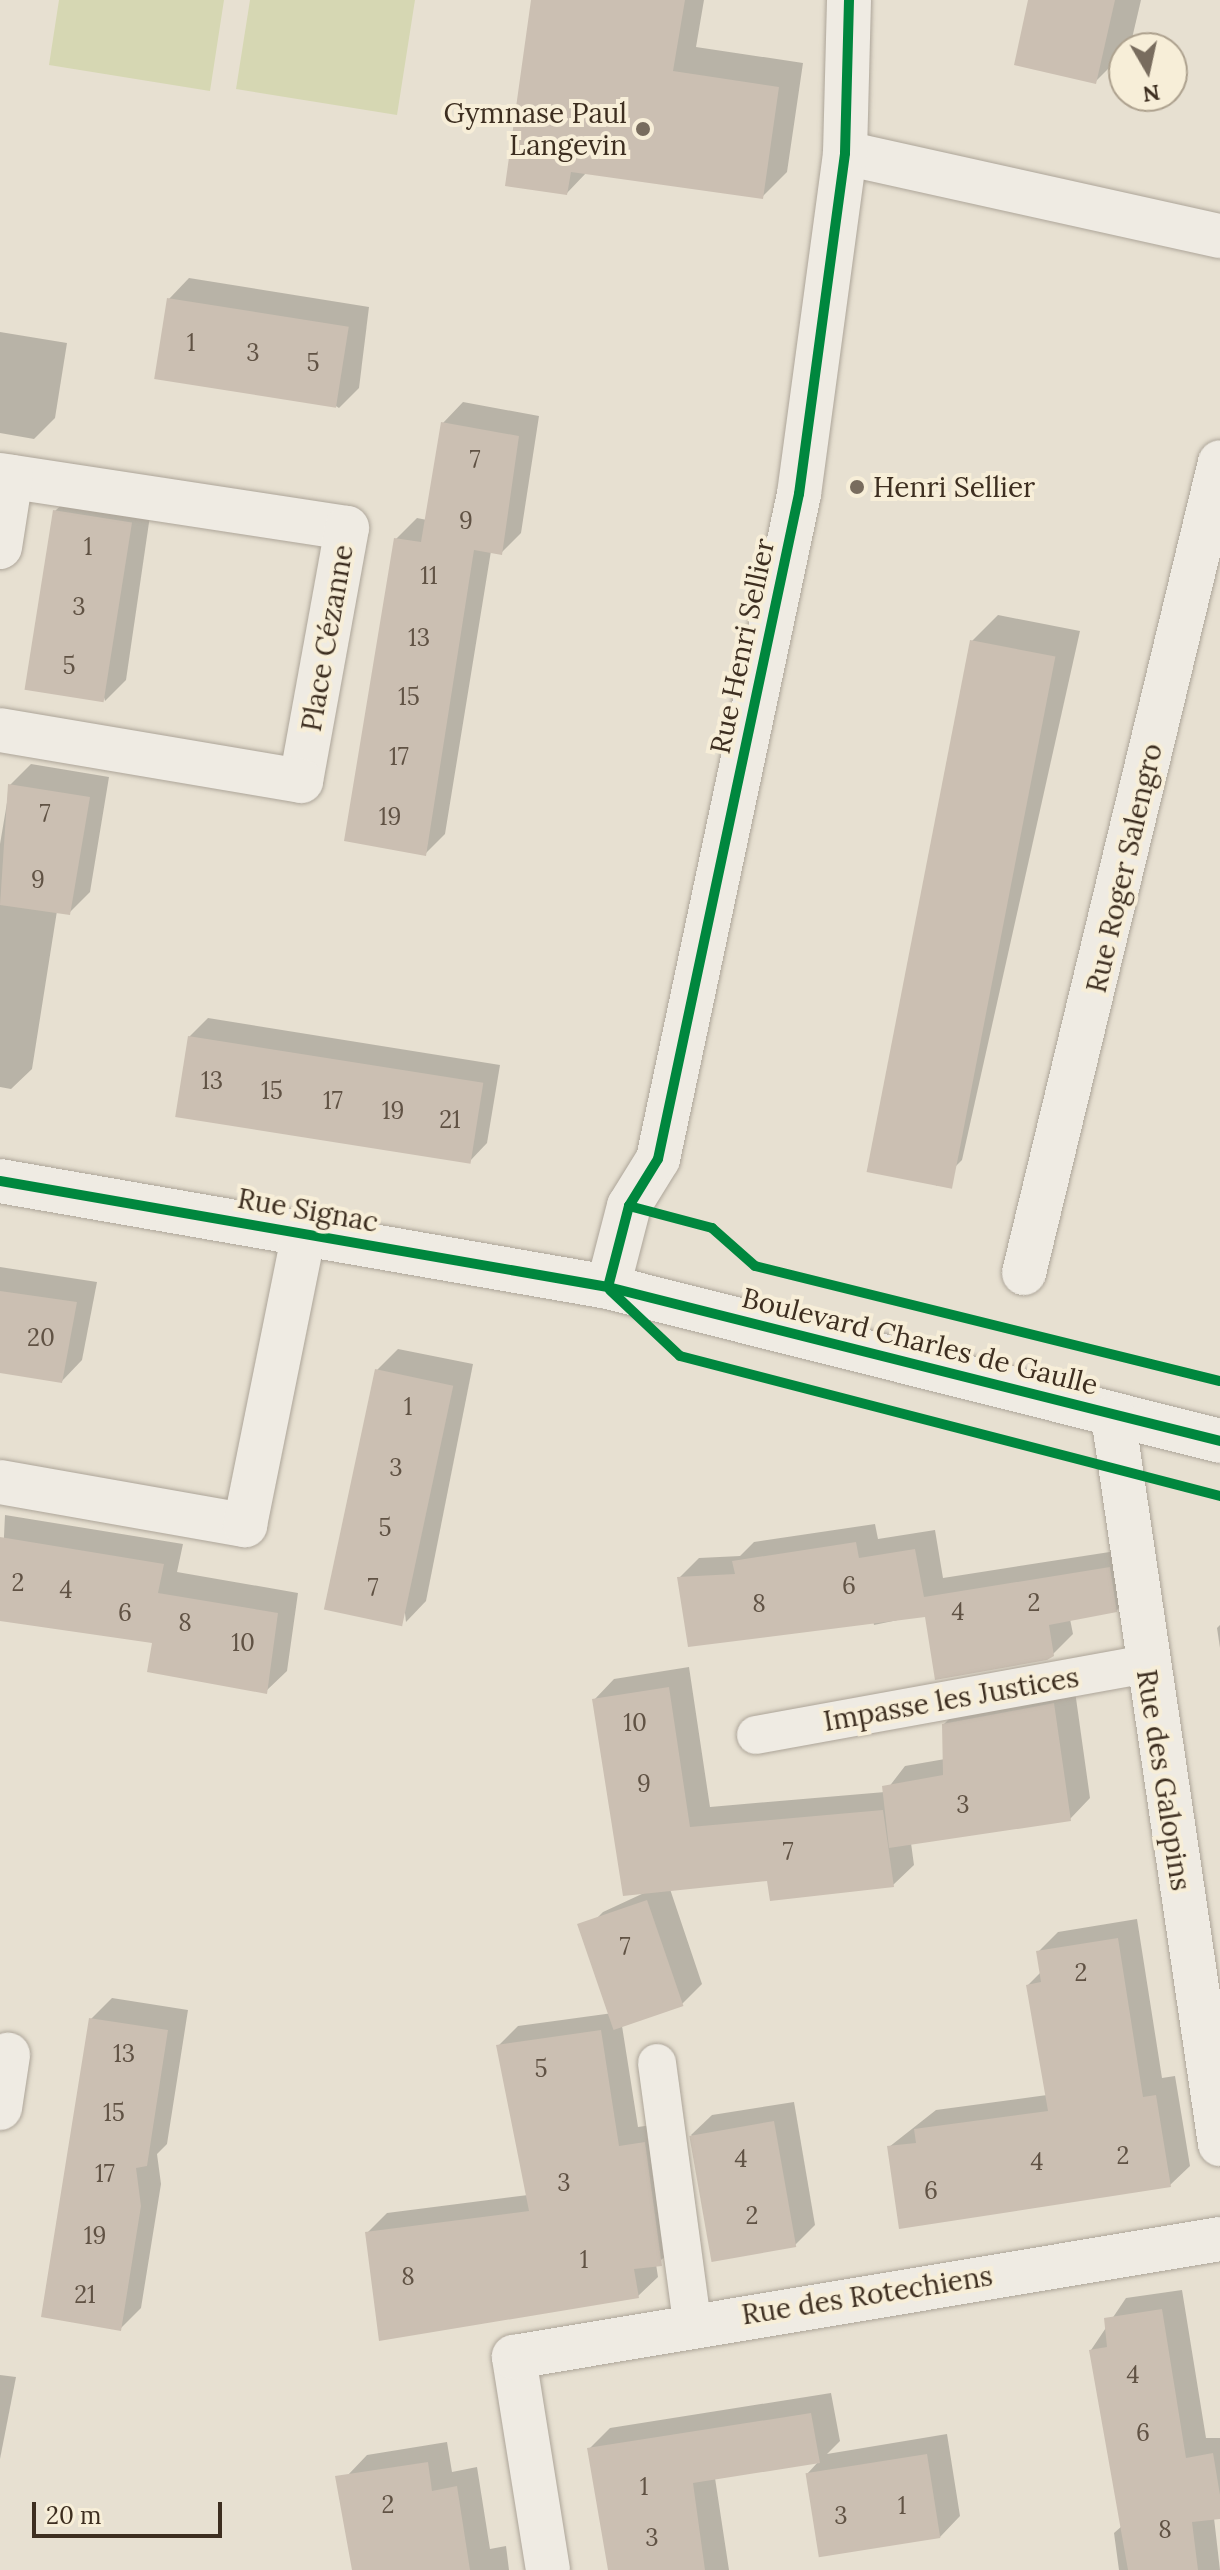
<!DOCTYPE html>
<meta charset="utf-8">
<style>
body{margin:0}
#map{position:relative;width:1220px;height:2570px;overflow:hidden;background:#e7e0d1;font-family:Lora,serif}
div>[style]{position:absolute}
.green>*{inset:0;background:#d6d7b3}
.shadow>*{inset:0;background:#0003}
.building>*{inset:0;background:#cbbfb2;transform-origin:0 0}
.roads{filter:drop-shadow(0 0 2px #ada599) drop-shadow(0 0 2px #ada599)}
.lane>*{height:38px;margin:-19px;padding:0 19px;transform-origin:19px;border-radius:19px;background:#efebe3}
.street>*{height:44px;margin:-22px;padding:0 22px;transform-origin:22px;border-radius:22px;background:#efebe3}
.cycleway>*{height:10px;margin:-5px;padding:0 5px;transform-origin:5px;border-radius:5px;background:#00873e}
.dots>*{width:22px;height:22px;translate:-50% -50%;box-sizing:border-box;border:4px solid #f7eed8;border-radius:50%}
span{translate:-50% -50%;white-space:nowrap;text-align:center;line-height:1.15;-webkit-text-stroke:8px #f7eed8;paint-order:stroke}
.number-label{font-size:24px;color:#605244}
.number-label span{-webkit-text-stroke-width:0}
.poi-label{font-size:28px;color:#3d2e20}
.right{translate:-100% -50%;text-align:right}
.left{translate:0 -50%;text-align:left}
.street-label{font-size:28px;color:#3d2e20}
.north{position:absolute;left:1108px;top:32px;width:80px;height:80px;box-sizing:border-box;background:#f7eed8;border:2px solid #ada18e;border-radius:50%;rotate:171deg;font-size:22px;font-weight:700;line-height:32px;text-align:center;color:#3d2e20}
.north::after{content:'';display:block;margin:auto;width:28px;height:36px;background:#786c5e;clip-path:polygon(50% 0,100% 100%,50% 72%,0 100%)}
.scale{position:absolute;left:32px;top:2502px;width:190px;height:36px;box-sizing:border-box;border:4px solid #3d2e20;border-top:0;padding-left:10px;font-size:24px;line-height:28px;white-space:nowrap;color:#3d2e20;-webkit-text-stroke:6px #f7eed8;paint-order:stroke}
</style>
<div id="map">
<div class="green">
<div style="clip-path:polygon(59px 0,224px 0,210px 91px,49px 65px)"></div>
<div style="clip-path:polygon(250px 0,415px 0,397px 115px,236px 89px)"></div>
</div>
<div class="shadow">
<div style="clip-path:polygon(533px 0,704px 0,696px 47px,803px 63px,787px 172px,762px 197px,587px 172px,567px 193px)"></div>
<div style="clip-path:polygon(1030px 0,1141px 0,1130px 47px,1095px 82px)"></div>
<div style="clip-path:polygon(189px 278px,369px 307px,359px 388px,339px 408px,169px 299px)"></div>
<div style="clip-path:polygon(0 332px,67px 343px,55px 418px,34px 439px,0 433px)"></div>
<div style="clip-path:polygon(463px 402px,539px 416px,521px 533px,501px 553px,491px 551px,445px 834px,425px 854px,396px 539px,417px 518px,427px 520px,443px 423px)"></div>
<div style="clip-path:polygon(76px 491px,152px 502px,126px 680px,105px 701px,55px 511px)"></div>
<div style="clip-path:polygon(998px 615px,1080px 631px,962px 1160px,936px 1186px,972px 641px)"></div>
<div style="clip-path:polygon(31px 764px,109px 777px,90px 892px,69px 913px,57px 911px,32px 1069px,11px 1089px,0 1087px,0 844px,10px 785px)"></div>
<div style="clip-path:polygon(208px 1018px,500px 1065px,487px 1143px,469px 1162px,189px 1037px)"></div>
<div style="clip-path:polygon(0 1267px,97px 1282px,82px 1360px,62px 1381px,0 1371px)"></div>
<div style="clip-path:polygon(398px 1349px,473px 1364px,426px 1601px,406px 1622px,377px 1370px)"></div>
<div style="clip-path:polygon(5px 1515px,183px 1544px,177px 1572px,298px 1593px,287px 1671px,266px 1691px,154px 1641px,0 1619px)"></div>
<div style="clip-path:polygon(875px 1524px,878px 1539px,935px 1530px,943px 1578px,1129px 1549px,1135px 1591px,1116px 1611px,1070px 1619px,1073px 1634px,1053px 1654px,926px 1614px,874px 1625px,872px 1616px,679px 1578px,699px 1558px,740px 1556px,754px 1542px)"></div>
<div style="clip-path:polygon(1220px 1625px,1220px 1648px,1217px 1628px)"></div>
<div style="clip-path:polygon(689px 1667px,710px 1807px,885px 1792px,905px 1766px,945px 1759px,944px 1724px,964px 1704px,1074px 1684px,1090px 1798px,1070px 1819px,911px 1843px,914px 1865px,893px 1885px,768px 1878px,670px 1889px,702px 1984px,682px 2004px,622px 2026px,638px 2127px,665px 2123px,681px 2244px,656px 2264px,658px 2277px,638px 2296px,367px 2233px,387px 2213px,528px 2195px,499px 2045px,518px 2026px,613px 2013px,583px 1932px,603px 1912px,644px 1893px,594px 1700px,614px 1679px)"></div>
<div style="clip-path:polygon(1137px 1919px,1162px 2078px,1175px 2076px,1190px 2166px,1170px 2185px,889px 2147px,936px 2110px,1047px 2095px,1028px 1985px,1041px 1972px,1038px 1952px,1058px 1932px)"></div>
<div style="clip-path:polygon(112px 1998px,188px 2010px,167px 2144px,157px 2154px,161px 2184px,141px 2308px,120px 2329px,91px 2019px)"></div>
<div style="clip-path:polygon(794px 2102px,815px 2225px,795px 2245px,691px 2135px,712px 2115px)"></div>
<div style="clip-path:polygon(1182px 2290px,1206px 2438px,1220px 2438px,1220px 2517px,1214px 2518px,1220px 2570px,1119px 2570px,1114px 2533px,1122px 2526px,1091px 2350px,1126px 2298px)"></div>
<div style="clip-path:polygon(0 2375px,16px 2377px,0 2459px)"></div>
<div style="clip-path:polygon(831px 2393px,840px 2441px,827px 2454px,947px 2434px,960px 2516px,940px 2537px,807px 2474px,819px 2461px,715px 2478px,729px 2570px,610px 2570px,589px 2449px,610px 2428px)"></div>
<div style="clip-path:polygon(447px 2442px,452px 2472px,477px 2467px,490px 2549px,506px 2546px,509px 2570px,392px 2570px,347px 2476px,367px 2455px)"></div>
</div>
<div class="building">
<div style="clip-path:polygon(531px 0,685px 0,673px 71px,779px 87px,763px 199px,571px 172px,567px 195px,505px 186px)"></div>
<div style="clip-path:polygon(1028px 0,1115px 0,1096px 84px,1014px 65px)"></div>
<div style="left:167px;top:298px;width:184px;height:82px;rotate:9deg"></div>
<div style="clip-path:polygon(441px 422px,519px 436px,502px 555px,474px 550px,426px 856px,344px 841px,394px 538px,421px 542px)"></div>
<div style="left:53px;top:510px;width:80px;height:182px;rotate:9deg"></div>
<div style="left:970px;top:640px;width:87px;height:542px;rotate:11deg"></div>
<div style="clip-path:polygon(8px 784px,90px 797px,70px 915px,0 905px)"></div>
<div style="left:188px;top:1036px;width:299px;height:82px;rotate:9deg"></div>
<div style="clip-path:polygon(0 1291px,77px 1302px,62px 1383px,0 1373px)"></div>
<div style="left:375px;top:1369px;width:80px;height:246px;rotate:12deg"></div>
<div style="clip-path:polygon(0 1537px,164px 1564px,158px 1593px,278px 1613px,267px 1694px,147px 1672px,152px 1643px,0 1621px)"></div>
<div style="clip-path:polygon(856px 1542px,859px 1558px,915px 1549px,924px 1597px,1110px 1567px,1117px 1612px,1049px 1625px,1054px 1656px,1047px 1660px,935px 1680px,925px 1617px,688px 1647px,677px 1577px,735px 1574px,732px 1561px)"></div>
<div style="clip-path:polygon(669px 1687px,690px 1827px,883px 1810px,894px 1887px,770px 1901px,767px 1881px,623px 1896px,592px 1699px)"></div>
<div style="clip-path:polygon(1054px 1703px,1071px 1821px,889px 1848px,882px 1786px,943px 1775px,942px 1724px)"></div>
<div style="left:647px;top:1900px;width:112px;height:74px;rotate:71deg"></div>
<div style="clip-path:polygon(1118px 1938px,1143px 2097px,1156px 2095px,1171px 2187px,899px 2229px,887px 2146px,916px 2143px,914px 2129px,1048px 2111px,1026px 1985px,1041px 1982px,1036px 1951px)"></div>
<div style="clip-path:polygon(89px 2018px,168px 2030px,147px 2166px,136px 2168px,141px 2206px,121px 2331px,41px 2317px)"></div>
<div style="clip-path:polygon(601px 2030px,619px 2146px,645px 2142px,662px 2266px,634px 2269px,639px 2298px,379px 2341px,365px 2232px,529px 2211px,496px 2045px)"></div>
<div style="left:774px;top:2121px;width:128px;height:86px;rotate:80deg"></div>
<div style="clip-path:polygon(1162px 2309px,1186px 2458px,1213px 2453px,1220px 2495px,1220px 2519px,1192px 2522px,1198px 2570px,1128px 2570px,1089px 2350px,1107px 2347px,1104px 2318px)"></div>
<div style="clip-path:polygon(811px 2413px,820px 2463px,693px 2483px,705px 2570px,608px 2570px,587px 2448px)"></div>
<div style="left:927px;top:2454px;width:85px;height:123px;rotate:81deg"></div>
<div style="clip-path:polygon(428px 2462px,432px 2491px,457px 2486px,470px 2570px,352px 2570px,335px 2476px)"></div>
</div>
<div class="roads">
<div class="lane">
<div style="left:756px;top:1735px;width:396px;rotate:-10.3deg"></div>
<div style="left:657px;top:2063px;width:262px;rotate:82.3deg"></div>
</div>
<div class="street">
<div style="left:845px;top:153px;width:384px;rotate:12.5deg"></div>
<div style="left:0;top:475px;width:351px;rotate:8.7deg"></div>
<div style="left:347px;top:528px;width:257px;rotate:100.3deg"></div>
<div style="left:301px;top:781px;width:305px;rotate:-170.4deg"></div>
<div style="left:0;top:547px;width:71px;rotate:-81.1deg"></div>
<div style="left:0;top:1181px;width:617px;rotate:9.89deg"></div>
<div style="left:608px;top:1287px;width:631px;rotate:14.12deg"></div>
<div style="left:1024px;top:1273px;width:834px;rotate:-76.41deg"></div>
<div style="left:608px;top:1287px;width:84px;rotate:-75.5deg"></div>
<div style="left:629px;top:1206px;width:55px;rotate:-58.3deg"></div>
<div style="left:658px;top:1159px;width:680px;rotate:-78.03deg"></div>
<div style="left:799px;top:494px;width:344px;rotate:-82.3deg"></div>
<div style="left:845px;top:153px;width:153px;rotate:-88.5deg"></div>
<div style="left:1113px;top:1416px;width:736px;rotate:81.64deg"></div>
<div style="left:0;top:1482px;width:249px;rotate:10deg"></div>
<div style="left:245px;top:1525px;width:298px;rotate:-78.6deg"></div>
<div style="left:0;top:2108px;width:54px;rotate:-81.4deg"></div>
<div style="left:548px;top:2570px;width:216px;rotate:-99.1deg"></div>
<div style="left:514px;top:2357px;width:716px;rotate:-9.49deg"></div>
</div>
</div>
<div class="cycleway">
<div style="left:0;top:1181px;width:617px;rotate:9.89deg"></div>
<div style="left:608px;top:1287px;width:631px;rotate:14.12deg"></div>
<div style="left:629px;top:1206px;width:86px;rotate:14.8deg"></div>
<div style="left:712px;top:1228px;width:57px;rotate:41.5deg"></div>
<div style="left:755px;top:1266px;width:479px;rotate:13.9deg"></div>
<div style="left:608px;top:1287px;width:84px;rotate:-75.5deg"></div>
<div style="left:629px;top:1206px;width:55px;rotate:-58.3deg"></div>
<div style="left:658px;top:1159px;width:680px;rotate:-78.03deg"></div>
<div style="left:799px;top:494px;width:344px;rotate:-82.3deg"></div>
<div style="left:845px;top:153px;width:153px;rotate:-88.5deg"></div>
<div style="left:610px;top:1290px;width:96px;rotate:43.3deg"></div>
<div style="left:680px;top:1356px;width:558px;rotate:14.53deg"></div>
</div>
<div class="dots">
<div style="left:643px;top:129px;background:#786c5e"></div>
<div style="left:857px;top:487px;background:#786c5e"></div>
</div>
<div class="number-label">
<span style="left:191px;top:343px">1</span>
<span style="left:253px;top:353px">3</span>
<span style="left:313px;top:363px">5</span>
<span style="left:475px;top:460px">7</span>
<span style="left:466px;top:521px">9</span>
<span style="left:88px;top:547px">1</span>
<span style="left:429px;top:576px">11</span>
<span style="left:79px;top:607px">3</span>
<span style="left:419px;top:638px">13</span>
<span style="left:69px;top:666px">5</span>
<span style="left:409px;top:697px">15</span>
<span style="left:399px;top:757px">17</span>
<span style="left:45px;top:814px">7</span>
<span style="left:390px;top:817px">19</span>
<span style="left:38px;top:880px">9</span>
<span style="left:212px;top:1081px">13</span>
<span style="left:272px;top:1091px">15</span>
<span style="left:333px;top:1101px">17</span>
<span style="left:393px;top:1111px">19</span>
<span style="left:450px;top:1120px">21</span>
<span style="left:41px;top:1338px">20</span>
<span style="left:408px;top:1407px">1</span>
<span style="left:396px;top:1468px">3</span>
<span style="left:385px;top:1528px">5</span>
<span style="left:18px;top:1583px">2</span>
<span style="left:849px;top:1586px">6</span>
<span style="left:373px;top:1588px">7</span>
<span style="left:66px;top:1590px">4</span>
<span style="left:1034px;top:1603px">2</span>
<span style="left:759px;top:1604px">8</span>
<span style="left:958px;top:1612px">4</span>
<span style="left:125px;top:1613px">6</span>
<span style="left:185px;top:1623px">8</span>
<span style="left:243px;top:1643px">10</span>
<span style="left:635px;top:1723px">10</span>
<span style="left:644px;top:1784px">9</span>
<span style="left:963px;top:1805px">3</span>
<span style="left:788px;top:1852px">7</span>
<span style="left:625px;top:1947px">7</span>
<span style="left:1081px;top:1973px">2</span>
<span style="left:124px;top:2054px">13</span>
<span style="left:541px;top:2069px">5</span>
<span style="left:114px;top:2113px">15</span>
<span style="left:1123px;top:2156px">2</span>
<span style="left:741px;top:2159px">4</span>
<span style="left:1037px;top:2162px">4</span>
<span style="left:105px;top:2174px">17</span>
<span style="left:564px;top:2183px">3</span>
<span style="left:931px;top:2191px">6</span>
<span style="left:752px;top:2216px">2</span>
<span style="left:95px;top:2236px">19</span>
<span style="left:584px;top:2260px">1</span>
<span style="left:408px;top:2277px">8</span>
<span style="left:85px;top:2295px">21</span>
<span style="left:1133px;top:2375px">4</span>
<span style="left:1143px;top:2433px">6</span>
<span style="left:644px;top:2487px">1</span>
<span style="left:388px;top:2505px">2</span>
<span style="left:902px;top:2506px">1</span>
<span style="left:841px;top:2516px">3</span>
<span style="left:1165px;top:2530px">8</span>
<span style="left:652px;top:2538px">3</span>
</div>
<div class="poi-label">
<span class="right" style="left:627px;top:129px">Gymnase Paul<br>Langevin</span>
<span class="left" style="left:873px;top:487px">Henri Sellier</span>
</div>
<div class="street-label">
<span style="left:327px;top:638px;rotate:-80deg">Place Cézanne</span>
<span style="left:742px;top:646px;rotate:-78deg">Rue Henri Sellier</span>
<span style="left:1124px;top:868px;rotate:-77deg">Rue Roger Salengro</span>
<span style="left:308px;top:1210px;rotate:10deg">Rue Signac</span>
<span style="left:920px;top:1341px;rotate:14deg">Boulevard Charles de Gaulle</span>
<span style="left:951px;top:1699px;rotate:-10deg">Impasse les Justices</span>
<span style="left:1164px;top:1780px;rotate:81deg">Rue des Galopins</span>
<span style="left:867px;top:2295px;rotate:-9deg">Rue des Rotechiens</span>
</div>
<div class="north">N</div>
<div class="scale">20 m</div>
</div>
